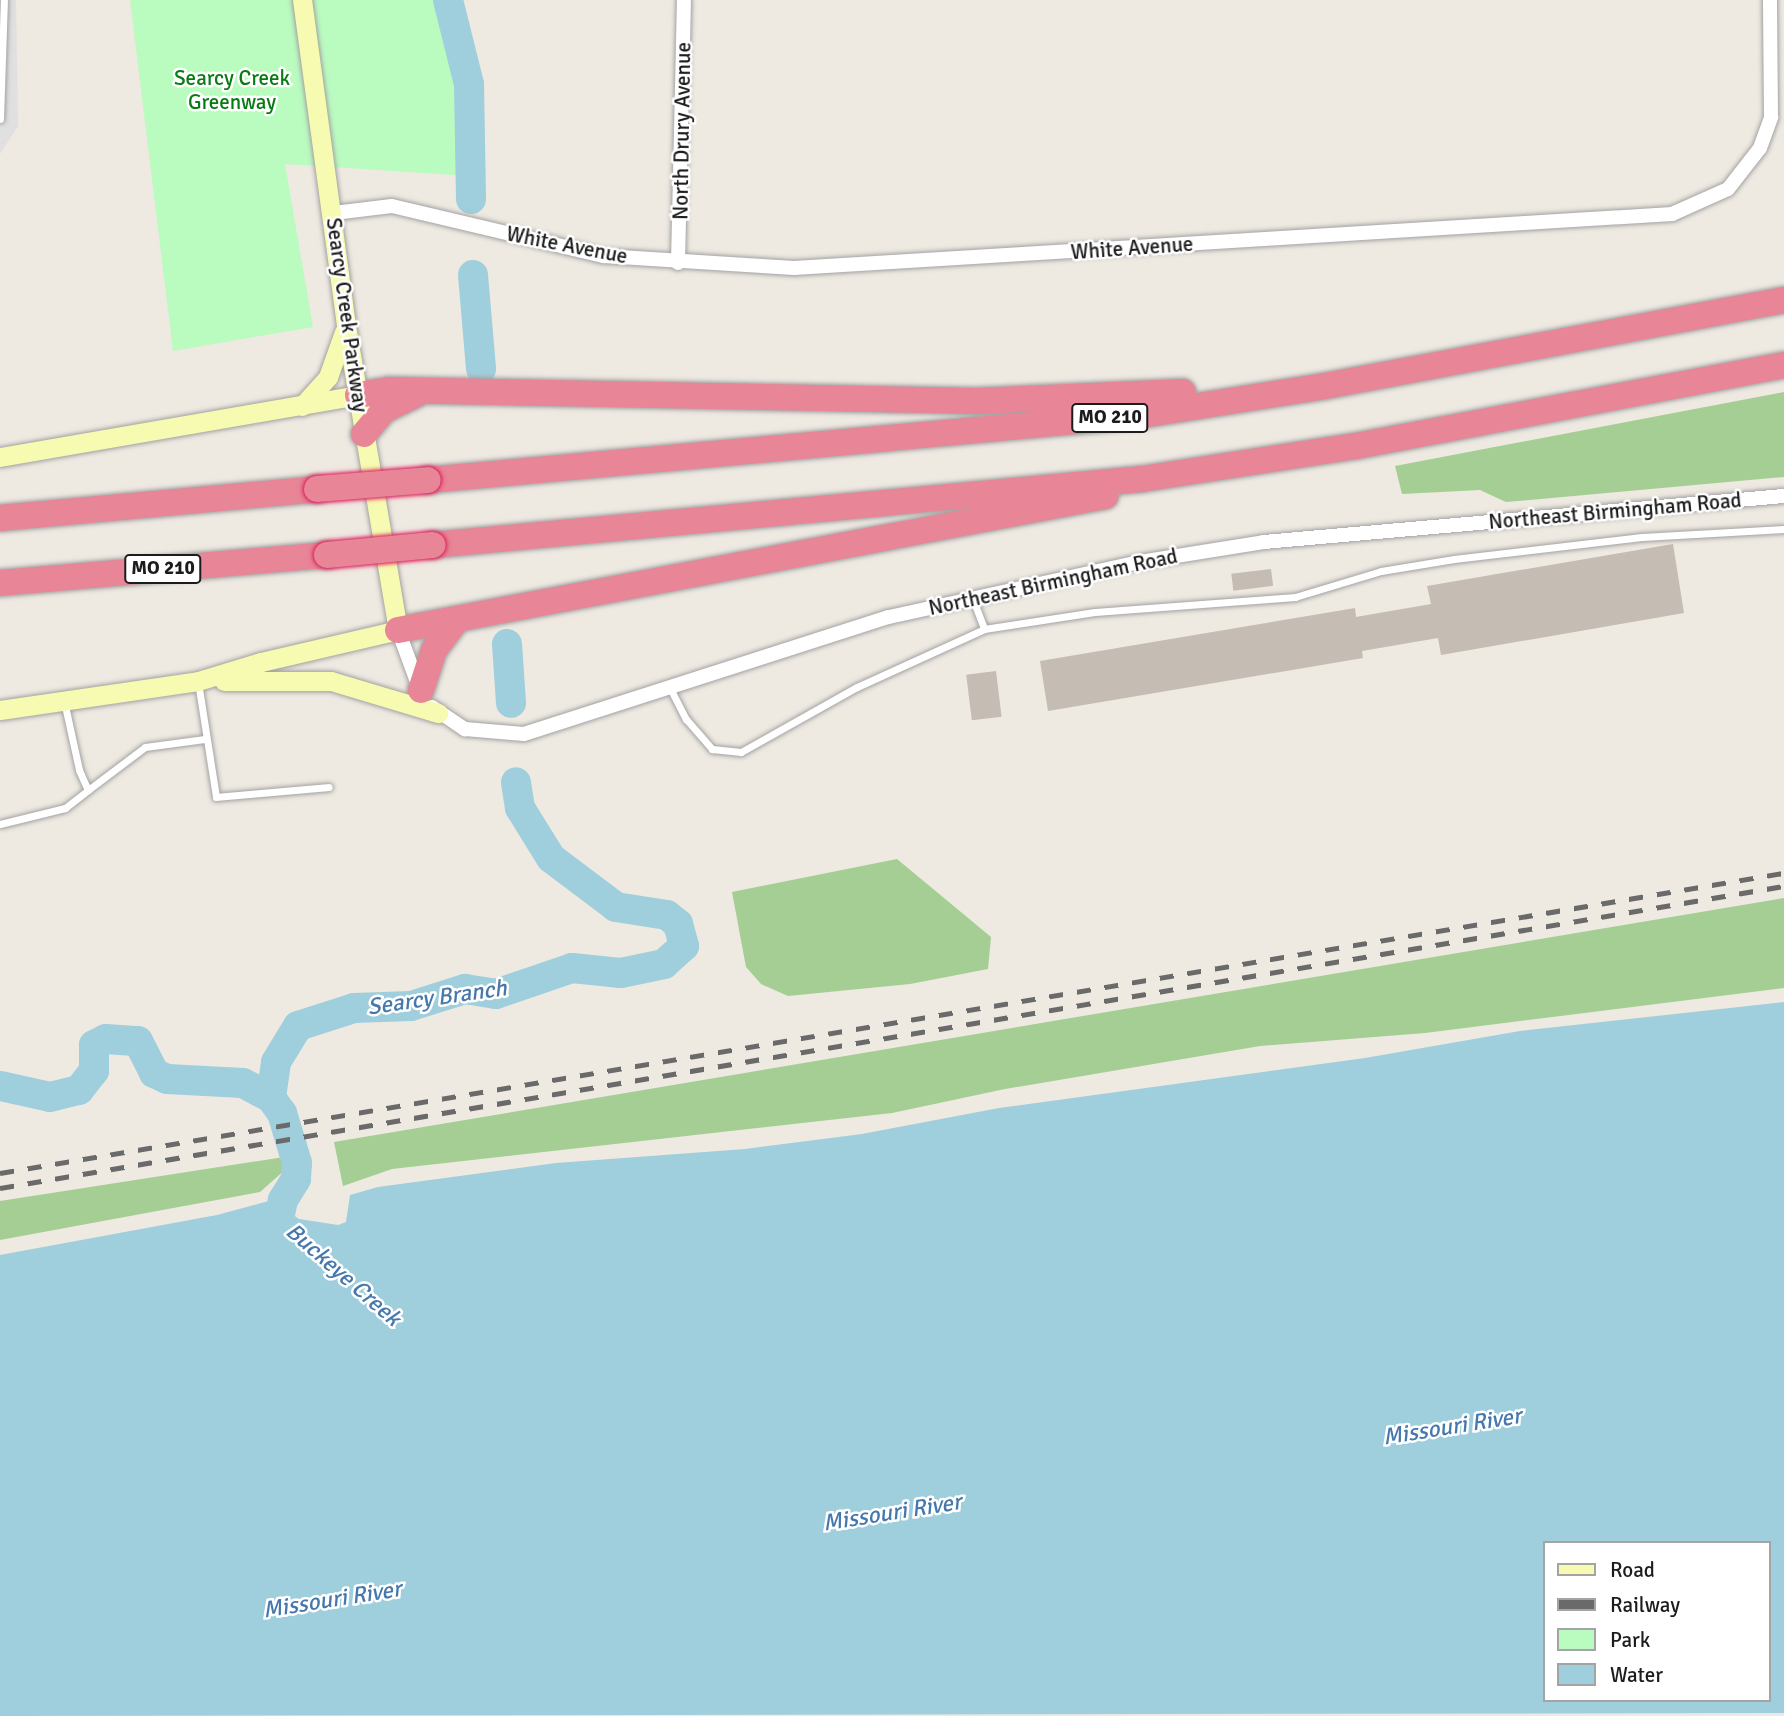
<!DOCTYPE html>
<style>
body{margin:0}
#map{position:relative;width:1784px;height:1716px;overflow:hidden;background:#eee9e1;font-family:Signika,sans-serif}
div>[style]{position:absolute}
.forest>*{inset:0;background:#a4ce94}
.park>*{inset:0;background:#bafbc0}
.parking>*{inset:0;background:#e0e0e0}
.water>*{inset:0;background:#9fcedd}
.river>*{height:30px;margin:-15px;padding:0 15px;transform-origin:15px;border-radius:15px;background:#9fcedd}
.building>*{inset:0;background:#c5bcb4;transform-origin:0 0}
.roads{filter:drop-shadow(0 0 2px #a3a3a3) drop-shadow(0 0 2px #a3a3a3)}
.lane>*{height:7px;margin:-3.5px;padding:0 3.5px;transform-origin:3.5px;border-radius:3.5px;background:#fff}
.street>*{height:14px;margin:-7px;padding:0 7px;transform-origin:7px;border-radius:7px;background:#fff}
.secondary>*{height:19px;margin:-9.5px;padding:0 9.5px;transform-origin:9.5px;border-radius:9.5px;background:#f6fbb1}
.highway>*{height:26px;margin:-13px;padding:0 13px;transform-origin:13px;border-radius:13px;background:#e88596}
.rail>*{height:5px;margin-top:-2.5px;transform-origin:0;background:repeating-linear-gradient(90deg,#6a6a6a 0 14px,transparent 0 28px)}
.bridges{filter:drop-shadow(0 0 2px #db1e5c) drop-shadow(0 0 2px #db1e5c)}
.highway-bridge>*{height:26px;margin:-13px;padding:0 13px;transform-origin:13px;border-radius:13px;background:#e88596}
span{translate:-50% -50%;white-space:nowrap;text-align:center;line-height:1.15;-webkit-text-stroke:5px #fff;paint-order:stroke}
.shield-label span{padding:2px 5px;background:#fff;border:2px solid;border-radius:5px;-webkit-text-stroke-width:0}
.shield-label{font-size:19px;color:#1c1c1c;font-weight:700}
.park-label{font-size:21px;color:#087b13}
.street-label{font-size:21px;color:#1c1c1c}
.water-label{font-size:23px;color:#4678ad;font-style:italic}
.legend{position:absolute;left:1543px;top:1541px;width:228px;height:161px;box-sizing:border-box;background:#fff;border:2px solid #a4a4a4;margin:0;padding:9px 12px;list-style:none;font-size:21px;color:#1c1c1c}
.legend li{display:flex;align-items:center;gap:14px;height:35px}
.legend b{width:35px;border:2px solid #a4a4a4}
</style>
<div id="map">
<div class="forest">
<div style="clip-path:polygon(1784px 392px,1784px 477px,1506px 502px,1480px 490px,1402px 494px,1395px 466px)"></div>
<div style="clip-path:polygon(897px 859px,991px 937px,988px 969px,910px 984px,788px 996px,761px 984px,746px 967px,732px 892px)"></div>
<div style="clip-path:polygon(1784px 898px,1784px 988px,1425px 1033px,1260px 1046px,1005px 1089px,892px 1113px,392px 1169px,343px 1186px,334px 1142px)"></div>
<div style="clip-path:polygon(284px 1157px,286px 1169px,260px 1192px,0 1240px,0 1201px)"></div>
</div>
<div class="park">
<div style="clip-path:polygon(130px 0,448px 0,469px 84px,470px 176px,285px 164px,313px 327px,173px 351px)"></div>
</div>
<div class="parking">
<div style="clip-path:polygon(0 0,16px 0,18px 126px,0 154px)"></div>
</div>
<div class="water">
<div style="clip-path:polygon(evenodd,1784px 1002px,1784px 1713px,0 1716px,0 1255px,217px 1215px,276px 1199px,288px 1203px,290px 1213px,299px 1219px,338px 1225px,346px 1222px,350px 1195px,378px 1187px,556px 1163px,745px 1149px,862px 1134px,999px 1108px,1365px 1058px,1520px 1031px,1784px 1002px,1544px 1543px,1768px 1543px,1768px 1700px,1544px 1700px,1544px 1543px)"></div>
</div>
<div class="river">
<div style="left:448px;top:0;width:87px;rotate:76deg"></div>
<div style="left:469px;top:84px;width:115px;rotate:89deg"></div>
<div style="left:473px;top:275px;width:94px;rotate:85.1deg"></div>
<div style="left:507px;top:644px;width:59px;rotate:86.1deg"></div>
<div style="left:0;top:1086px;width:51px;rotate:12.4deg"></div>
<div style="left:50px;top:1097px;width:30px;rotate:-14deg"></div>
<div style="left:79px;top:1090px;width:24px;rotate:-52deg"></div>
<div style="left:94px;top:1071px;width:26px;rotate:-90deg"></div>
<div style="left:94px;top:1045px;width:13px;rotate:-27deg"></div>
<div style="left:106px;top:1039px;width:32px;rotate:4deg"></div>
<div style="left:138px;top:1041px;width:36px;rotate:63deg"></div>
<div style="left:154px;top:1073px;width:14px;rotate:25deg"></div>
<div style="left:167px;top:1079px;width:76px;rotate:3deg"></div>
<div style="left:243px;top:1083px;width:32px;rotate:28deg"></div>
<div style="left:271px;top:1098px;width:19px;rotate:54deg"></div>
<div style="left:282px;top:1113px;width:52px;rotate:73.3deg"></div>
<div style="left:297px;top:1163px;width:16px;rotate:94deg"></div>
<div style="left:296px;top:1179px;width:25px;rotate:122deg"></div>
<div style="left:283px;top:1200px;width:19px;rotate:102deg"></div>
<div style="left:279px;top:1219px;width:20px;rotate:57deg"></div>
<div style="left:271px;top:1098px;width:36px;rotate:-82deg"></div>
<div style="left:276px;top:1062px;width:42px;rotate:-58.6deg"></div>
<div style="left:298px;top:1026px;width:59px;rotate:-17.8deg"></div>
<div style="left:354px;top:1008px;width:57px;rotate:-2deg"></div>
<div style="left:411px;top:1006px;width:57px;rotate:-17.5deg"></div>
<div style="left:465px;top:989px;width:31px;rotate:9deg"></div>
<div style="left:496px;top:994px;width:80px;rotate:-18.9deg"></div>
<div style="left:572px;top:968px;width:49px;rotate:5.8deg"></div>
<div style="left:621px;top:973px;width:44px;rotate:-11.8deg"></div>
<div style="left:664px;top:964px;width:27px;rotate:-42deg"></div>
<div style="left:684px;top:946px;width:23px;rotate:-105deg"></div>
<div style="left:678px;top:924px;width:14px;rotate:-141deg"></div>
<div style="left:667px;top:915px;width:52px;rotate:-171.1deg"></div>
<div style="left:616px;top:907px;width:81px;rotate:-143deg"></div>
<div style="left:551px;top:858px;width:59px;rotate:-121.8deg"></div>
<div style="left:520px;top:808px;width:26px;rotate:-99deg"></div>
</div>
<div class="building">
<div style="clip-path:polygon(1673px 544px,1684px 613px,1441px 655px,1438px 638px,1362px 651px,1363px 658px,1048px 711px,1040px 661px,1355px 608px,1356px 617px,1431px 604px,1427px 586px)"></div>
<div style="left:1271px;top:569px;width:17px;height:40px;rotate:83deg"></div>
<div style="left:996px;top:671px;width:46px;height:30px;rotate:83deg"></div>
</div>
<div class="roads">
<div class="lane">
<div style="left:0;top:119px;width:119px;rotate:-88.1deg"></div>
<div style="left:972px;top:597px;width:34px;rotate:69deg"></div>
<div style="left:198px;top:682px;width:116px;rotate:81.1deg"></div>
<div style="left:216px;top:797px;width:113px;rotate:-5.1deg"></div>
<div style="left:671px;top:690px;width:33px;rotate:63deg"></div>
<div style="left:686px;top:719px;width:40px;rotate:49deg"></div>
<div style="left:712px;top:749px;width:29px;rotate:6deg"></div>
<div style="left:741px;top:752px;width:133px;rotate:-29.3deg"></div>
<div style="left:857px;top:687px;width:140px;rotate:-24.5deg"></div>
<div style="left:984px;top:629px;width:112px;rotate:-8.7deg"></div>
<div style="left:1095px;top:612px;width:201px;rotate:-4.3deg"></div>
<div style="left:1295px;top:597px;width:90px;rotate:-16.8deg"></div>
<div style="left:1381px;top:571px;width:74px;rotate:-9.3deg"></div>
<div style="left:1454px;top:559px;width:189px;rotate:-6.7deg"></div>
<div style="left:1642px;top:537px;width:142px;rotate:-3.2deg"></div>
<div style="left:64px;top:701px;width:71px;rotate:77.7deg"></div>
<div style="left:79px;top:770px;width:22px;rotate:66deg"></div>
<div style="left:88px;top:790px;width:71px;rotate:-37deg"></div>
<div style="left:145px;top:747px;width:60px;rotate:-7.7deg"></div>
<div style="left:0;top:824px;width:67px;rotate:-13.8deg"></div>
<div style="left:65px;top:808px;width:29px;rotate:-38deg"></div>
</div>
<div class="street">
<div style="left:334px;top:213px;width:58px;rotate:-6.9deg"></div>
<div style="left:392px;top:206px;width:218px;rotate:13.3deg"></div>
<div style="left:604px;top:256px;width:190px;rotate:3.6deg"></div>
<div style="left:794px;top:268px;width:880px;rotate:-3.52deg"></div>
<div style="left:1672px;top:214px;width:61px;rotate:-24.1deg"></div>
<div style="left:1728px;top:189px;width:52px;rotate:-52deg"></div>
<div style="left:1760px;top:148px;width:33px;rotate:-70deg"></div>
<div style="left:1771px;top:117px;width:117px;rotate:-90.5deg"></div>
<div style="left:678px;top:263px;width:263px;rotate:-88.7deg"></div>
<div style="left:398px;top:630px;width:61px;rotate:69.8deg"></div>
<div style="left:432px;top:707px;width:40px;rotate:34deg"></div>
<div style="left:465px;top:729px;width:59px;rotate:4.8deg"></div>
<div style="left:524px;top:734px;width:383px;rotate:-17.8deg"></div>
<div style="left:889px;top:617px;width:256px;rotate:-12.4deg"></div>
<div style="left:1139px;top:562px;width:127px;rotate:-9.1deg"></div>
<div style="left:1264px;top:542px;width:522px;rotate:-5.06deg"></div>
</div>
<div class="secondary">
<div style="left:302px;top:406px;width:39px;rotate:-48deg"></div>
<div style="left:328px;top:377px;width:48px;rotate:-70.4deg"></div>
<div style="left:0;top:457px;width:363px;rotate:-9.8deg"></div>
<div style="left:224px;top:681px;width:107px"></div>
<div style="left:331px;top:681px;width:112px;rotate:16.7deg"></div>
<div style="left:0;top:710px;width:200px;rotate:-8.3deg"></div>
<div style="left:198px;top:681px;width:66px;rotate:-16.8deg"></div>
<div style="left:261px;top:662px;width:141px;rotate:-13.1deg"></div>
<div style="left:398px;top:630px;width:309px;rotate:-99.7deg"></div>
<div style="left:346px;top:325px;width:328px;rotate:-97.7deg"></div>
</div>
<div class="highway">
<div style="left:358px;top:395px;width:30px;rotate:-9deg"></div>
<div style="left:388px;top:390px;width:588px;rotate:1.07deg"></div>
<div style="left:976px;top:401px;width:207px;rotate:-2.5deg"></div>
<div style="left:364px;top:434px;width:31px;rotate:-50deg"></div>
<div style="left:384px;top:410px;width:37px;rotate:-26deg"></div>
<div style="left:428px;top:480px;width:717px;rotate:-5.2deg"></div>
<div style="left:1142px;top:415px;width:185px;rotate:-9deg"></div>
<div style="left:1325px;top:386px;width:467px;rotate:-10.6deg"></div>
<div style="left:0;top:518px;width:318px;rotate:-5.2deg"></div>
<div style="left:433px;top:545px;width:712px;rotate:-5.32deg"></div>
<div style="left:1142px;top:479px;width:217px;rotate:-8.8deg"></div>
<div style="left:1356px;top:446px;width:436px;rotate:-10.7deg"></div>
<div style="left:0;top:583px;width:328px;rotate:-4.9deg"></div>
<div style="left:398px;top:630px;width:720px;rotate:-10.73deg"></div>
<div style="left:421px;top:690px;width:42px;rotate:-72deg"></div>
<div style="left:434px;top:650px;width:36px;rotate:-53deg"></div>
</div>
</div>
<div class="rail">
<div style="left:0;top:1173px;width:1809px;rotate:-9.55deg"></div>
<div style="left:0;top:1188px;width:1809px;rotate:-9.61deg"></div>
</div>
<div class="bridges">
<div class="highway-bridge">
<div style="left:317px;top:489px;width:111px;rotate:-4.6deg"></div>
<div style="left:327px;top:555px;width:106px;rotate:-5.4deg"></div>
</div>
</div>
<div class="shield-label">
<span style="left:1110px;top:418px">MO 210</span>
<span style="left:163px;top:569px">MO 210</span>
</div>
<div class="park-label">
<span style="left:232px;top:90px">Searcy Creek<br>Greenway</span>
</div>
<div class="street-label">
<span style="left:682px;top:131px;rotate:-89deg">North Drury Avenue</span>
<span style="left:567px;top:245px;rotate:11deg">White Avenue</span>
<span style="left:1132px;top:248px;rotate:-4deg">White Avenue</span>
<span style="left:347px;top:315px;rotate:82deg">Searcy Creek Parkway</span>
<span style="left:1615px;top:511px;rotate:-5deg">Northeast Birmingham Road</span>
<span style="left:1053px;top:582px;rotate:-12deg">Northeast Birmingham Road</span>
</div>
<div class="water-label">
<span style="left:437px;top:998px;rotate:-8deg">Searcy Branch</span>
<span style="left:343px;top:1275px;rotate:41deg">Buckeye Creek</span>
<span style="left:1452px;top:1427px;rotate:-9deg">Missouri River</span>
<span style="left:892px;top:1513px;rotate:-9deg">Missouri River</span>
<span style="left:332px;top:1600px;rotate:-9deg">Missouri River</span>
</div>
<ul class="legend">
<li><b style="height:9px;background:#f6fbb1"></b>Road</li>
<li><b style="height:9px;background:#6a6a6a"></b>Railway</li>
<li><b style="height:19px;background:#bafbc0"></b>Park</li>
<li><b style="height:19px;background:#9fcedd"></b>Water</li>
</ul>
</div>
